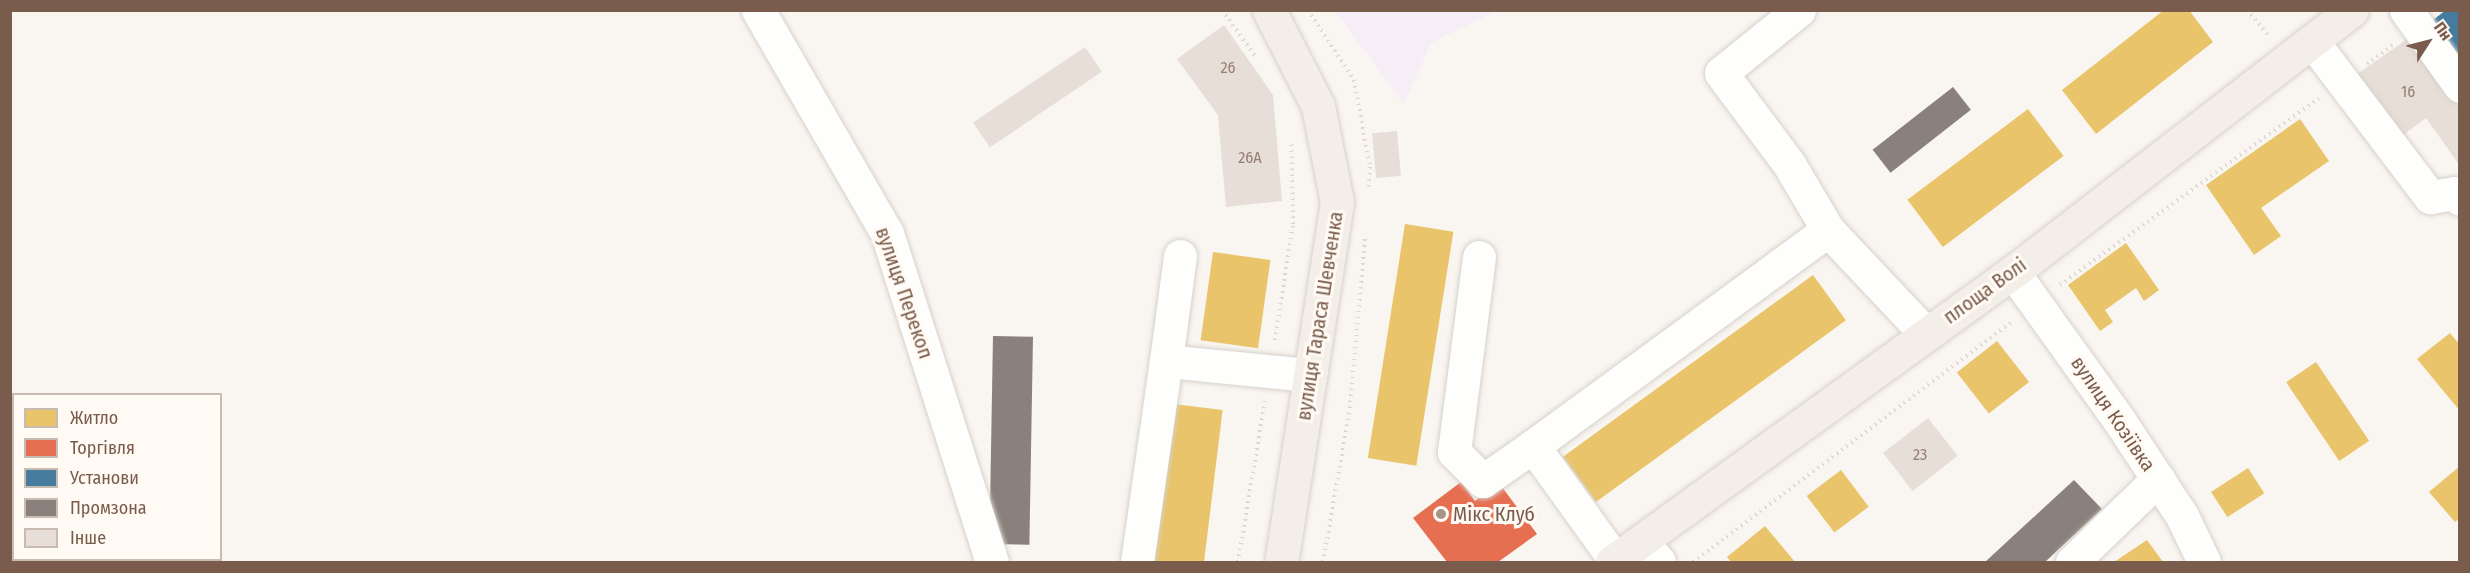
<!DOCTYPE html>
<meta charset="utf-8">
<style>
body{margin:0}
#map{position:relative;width:2470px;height:573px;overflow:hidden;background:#f9f5f0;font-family:"Fira Sans Condensed",sans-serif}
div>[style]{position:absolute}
.education>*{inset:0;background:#f6eef6}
.homes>*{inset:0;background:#e9c46a;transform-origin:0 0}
.shops>*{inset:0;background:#e76f51}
.public>*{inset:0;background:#457b9d}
.industry>*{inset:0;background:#8a817c;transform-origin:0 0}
.building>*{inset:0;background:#e6ded7;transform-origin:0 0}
.path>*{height:4px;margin-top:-2px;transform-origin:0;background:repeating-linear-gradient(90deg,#dcd5d0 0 1.5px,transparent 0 6px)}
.roads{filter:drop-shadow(0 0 2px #d7d1cb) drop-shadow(0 0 2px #d7d1cb)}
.minor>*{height:33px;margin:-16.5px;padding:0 16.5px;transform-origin:16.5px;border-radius:16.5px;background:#fefefd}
.major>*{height:33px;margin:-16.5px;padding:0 16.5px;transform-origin:16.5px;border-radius:16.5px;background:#f3eee8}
.dots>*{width:16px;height:16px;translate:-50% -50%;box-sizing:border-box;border:3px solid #fffaf3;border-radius:50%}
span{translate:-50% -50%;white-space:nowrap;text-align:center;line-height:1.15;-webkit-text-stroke:6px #fffaf3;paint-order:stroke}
.number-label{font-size:16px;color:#977e72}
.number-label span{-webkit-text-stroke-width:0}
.street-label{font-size:20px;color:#7a5c4d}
.poi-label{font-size:20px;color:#7a5c4d}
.left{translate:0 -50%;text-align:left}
.frame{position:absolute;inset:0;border:12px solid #7a5c4d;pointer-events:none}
.legend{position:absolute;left:12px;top:393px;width:210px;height:168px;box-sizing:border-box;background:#fffaf3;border:2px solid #cabbb1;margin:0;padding:8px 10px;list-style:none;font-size:18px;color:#7a5c4d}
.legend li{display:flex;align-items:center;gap:12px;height:30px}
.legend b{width:30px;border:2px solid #cabbb1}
.north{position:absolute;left:2398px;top:12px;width:60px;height:60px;-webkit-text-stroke:4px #fffaf3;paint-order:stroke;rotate:54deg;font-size:16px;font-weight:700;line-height:24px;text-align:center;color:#7a5c4d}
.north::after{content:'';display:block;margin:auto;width:21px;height:27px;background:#7a5c4d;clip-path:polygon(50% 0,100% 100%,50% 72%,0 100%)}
</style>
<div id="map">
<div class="education">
<div style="clip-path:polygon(1335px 11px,1496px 11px,1431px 43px,1404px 104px)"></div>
</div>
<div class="homes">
<div style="clip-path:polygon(2164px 10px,2189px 10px,2213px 42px,2096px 134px,2062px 90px)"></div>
<div style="left:2028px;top:109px;width:59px;height:151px;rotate:53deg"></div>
<div style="clip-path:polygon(2300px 119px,2329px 161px,2261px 208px,2281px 236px,2254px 255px,2206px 185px)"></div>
<div style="left:1405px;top:224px;width:49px;height:237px;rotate:9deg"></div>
<div style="clip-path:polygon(2126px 243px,2159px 290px,2144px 301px,2136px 288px,2105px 310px,2113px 322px,2100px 331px,2068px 285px)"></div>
<div style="left:1213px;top:252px;width:58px;height:89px;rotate:8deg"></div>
<div style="left:1813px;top:275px;width:56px;height:309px;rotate:54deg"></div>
<div style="clip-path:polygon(2450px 333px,2460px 345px,2460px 411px,2417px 359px)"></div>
<div style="left:1997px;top:341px;width:52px;height:51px;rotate:52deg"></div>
<div style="left:2316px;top:362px;width:95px;height:36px;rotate:56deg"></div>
<div style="left:1173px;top:404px;width:50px;height:159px;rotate:7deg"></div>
<div style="clip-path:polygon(2460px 466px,2460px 518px,2455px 522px,2429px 492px)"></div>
<div style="left:2248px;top:468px;width:30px;height:44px;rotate:57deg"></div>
<div style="left:1841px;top:470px;width:46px;height:43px;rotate:53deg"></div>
<div style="clip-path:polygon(1765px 526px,1795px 562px,1731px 562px,1727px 557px)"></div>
<div style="clip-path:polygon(2147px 540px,2163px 562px,2114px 562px)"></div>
</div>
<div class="shops">
<div style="clip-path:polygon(1461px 482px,1475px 501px,1499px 483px,1537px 534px,1498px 562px,1447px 562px,1413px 518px)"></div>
</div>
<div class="public">
<div style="clip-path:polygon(2446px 10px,2460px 10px,2460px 57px,2433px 20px)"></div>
</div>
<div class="industry">
<div style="left:1953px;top:87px;width:29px;height:102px;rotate:52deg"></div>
<div style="left:993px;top:336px;width:40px;height:208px;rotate:1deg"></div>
<div style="clip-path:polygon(2074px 480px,2102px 509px,2045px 562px,1985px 562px)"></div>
</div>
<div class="building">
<div style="clip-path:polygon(1224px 25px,1273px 95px,1282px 201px,1226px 207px,1218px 115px,1177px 59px)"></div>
<div style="clip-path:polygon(2410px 37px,2460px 108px,2460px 166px,2426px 118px,2399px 138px,2356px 75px)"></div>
<div style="left:1085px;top:47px;width:30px;height:135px;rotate:56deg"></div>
<div style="left:1397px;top:131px;width:45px;height:25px;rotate:85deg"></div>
<div style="left:1928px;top:418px;width:48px;height:57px;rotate:52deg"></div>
</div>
<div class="path">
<div style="left:1222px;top:10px;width:57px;rotate:54.3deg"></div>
<div style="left:1308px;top:10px;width:84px;rotate:56.7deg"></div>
<div style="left:1354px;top:80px;width:88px;rotate:79.6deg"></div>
<div style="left:1370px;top:167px;width:23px;rotate:95deg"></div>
<div style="left:2247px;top:10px;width:33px;rotate:50deg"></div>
<div style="left:2367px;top:64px;width:34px;rotate:-37deg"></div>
<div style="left:2060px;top:285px;width:319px;rotate:-35.8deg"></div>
<div style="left:1275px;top:340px;width:117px;rotate:-81.2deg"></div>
<div style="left:1293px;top:224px;width:82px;rotate:-91.4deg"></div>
<div style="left:1238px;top:562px;width:163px;rotate:-80.5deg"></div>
<div style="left:1323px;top:562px;width:156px;rotate:-80.1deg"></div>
<div style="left:1350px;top:408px;width:173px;rotate:-85deg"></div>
<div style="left:1693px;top:562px;width:398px;rotate:-37deg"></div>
</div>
<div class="roads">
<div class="minor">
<div style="left:758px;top:10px;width:258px;rotate:60deg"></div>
<div style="left:887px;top:233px;width:345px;rotate:72.3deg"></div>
<div style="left:1799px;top:10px;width:100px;rotate:141.1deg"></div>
<div style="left:1721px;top:73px;width:114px;rotate:53.2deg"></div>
<div style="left:1789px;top:164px;width:77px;rotate:59.4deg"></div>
<div style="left:1828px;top:230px;width:143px;rotate:46.7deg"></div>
<div style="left:2406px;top:10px;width:93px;rotate:54.6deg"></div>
<div style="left:2312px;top:41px;width:196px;rotate:52.9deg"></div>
<div style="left:2430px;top:197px;width:24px;rotate:-9deg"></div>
<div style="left:2454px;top:193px;width:8px;rotate:45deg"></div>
<div style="left:1180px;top:256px;width:106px;rotate:97.6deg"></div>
<div style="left:1166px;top:361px;width:145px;rotate:5.6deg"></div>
<div style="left:1479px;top:257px;width:197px;rotate:97.3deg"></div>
<div style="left:1454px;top:452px;width:41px;rotate:45deg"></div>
<div style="left:1483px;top:481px;width:61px;rotate:-35deg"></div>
<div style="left:1533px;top:446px;width:140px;rotate:54.3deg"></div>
<div style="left:2013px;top:272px;width:182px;rotate:54.4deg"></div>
<div style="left:2119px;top:420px;width:115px;rotate:56.7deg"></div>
<div style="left:2182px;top:516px;width:51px;rotate:64.4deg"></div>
<div style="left:1533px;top:446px;width:366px;rotate:-36.2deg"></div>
<div style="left:1642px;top:541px;width:27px;rotate:51deg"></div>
<div style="left:1137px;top:562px;width:203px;rotate:-81.8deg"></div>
<div style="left:2072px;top:562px;width:120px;rotate:-44deg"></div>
</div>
<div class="major">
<div style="left:1269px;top:10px;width:108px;rotate:63deg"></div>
<div style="left:1318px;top:106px;width:98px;rotate:78.8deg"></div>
<div style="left:1337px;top:202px;width:364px;rotate:98.8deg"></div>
<div style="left:1612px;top:562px;width:495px;rotate:-35.9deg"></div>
<div style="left:2013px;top:272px;width:428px;rotate:-37.7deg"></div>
</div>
</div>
<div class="dots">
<div style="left:1441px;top:514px;background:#a69286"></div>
</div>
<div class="number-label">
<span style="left:1228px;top:68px">26</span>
<span style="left:2408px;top:92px">16</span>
<span style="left:1250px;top:158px">26А</span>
<span style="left:1920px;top:455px">23</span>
</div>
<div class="street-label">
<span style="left:1985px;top:291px;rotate:-36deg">площа Волі</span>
<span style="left:904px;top:293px;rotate:71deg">вулиця Перекоп</span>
<span style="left:1320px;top:316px;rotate:-81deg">вулиця Тараса Шевченка</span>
<span style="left:2113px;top:414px;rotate:56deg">вулиця Козіївка</span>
</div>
<div class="poi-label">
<span class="left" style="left:1453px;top:514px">Мікс Клуб</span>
</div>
<div class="frame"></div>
<ul class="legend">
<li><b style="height:16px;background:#e9c46a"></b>Житло</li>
<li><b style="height:16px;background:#e76f51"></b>Торгівля</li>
<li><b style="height:16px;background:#457b9d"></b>Установи</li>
<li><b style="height:16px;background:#8a817c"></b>Промзона</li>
<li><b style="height:16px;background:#e6ded7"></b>Інше</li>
</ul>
<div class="north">Пн</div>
</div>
